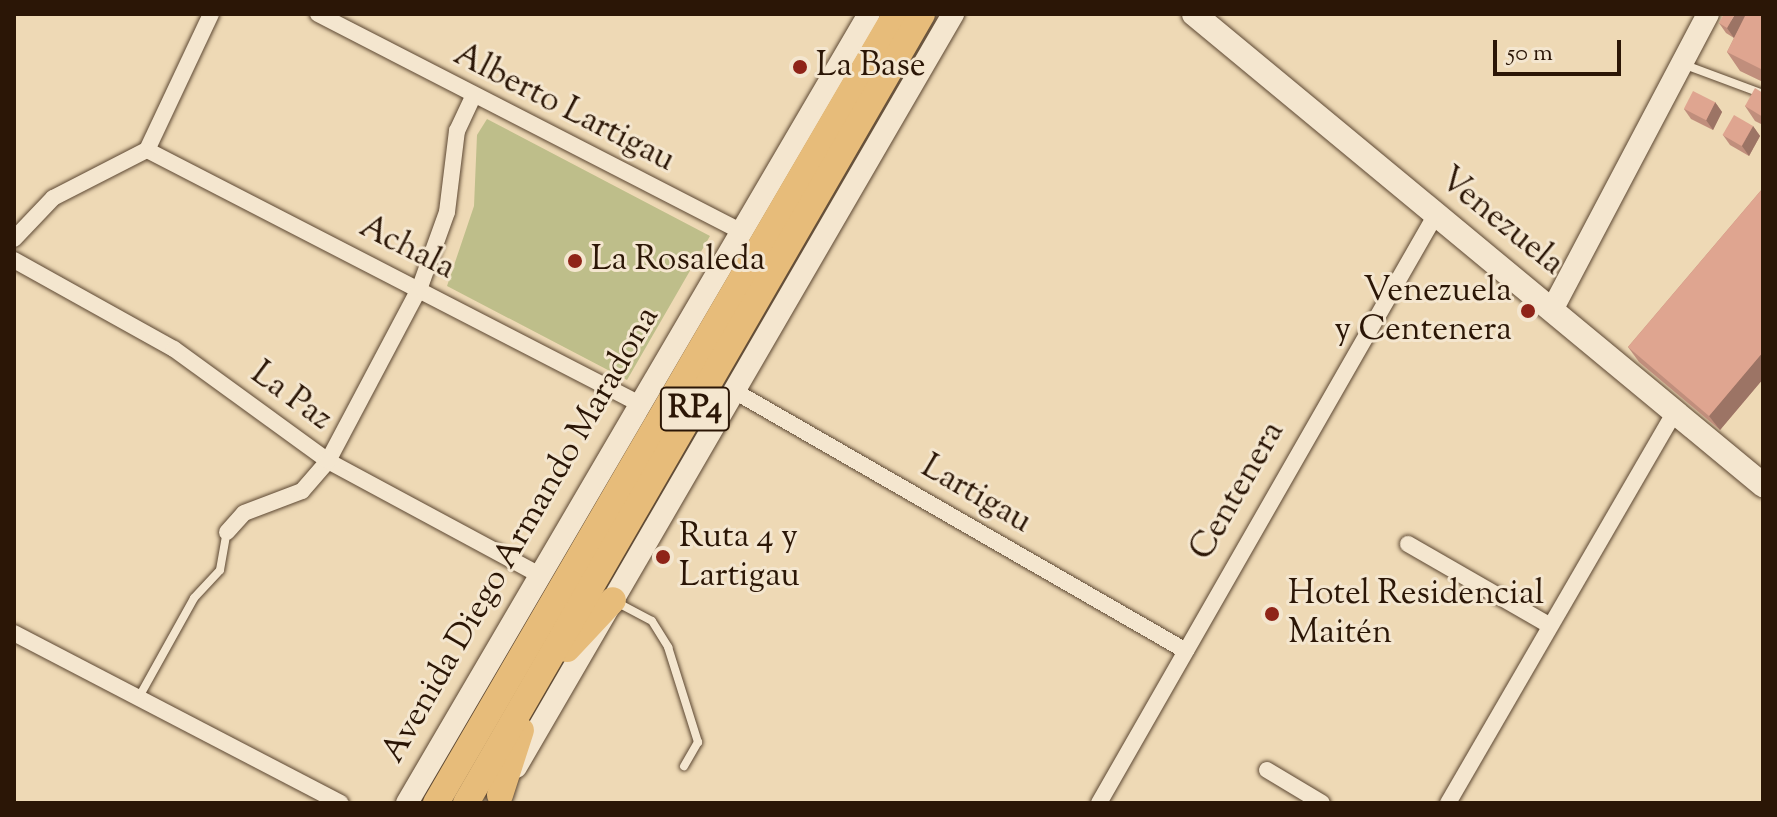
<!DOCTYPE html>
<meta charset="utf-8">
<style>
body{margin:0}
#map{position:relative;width:1777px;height:817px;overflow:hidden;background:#eed9b5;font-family:"Sorts Mill Goudy",serif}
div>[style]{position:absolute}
.green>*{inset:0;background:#bebe8a}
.roads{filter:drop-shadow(0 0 2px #5c4732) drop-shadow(0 0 2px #5c4732)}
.service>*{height:8px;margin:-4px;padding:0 4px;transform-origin:4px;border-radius:4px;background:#f4e6cf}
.minor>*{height:16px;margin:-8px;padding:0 8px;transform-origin:8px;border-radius:8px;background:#f4e6cf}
.tertiary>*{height:22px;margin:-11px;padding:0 11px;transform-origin:11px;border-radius:11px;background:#f4e6cf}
.secondary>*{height:24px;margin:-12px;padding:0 12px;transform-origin:12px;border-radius:12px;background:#f4e6cf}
.primary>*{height:26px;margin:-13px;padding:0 13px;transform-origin:13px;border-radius:13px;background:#e7bc7a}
.wall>*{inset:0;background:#c08e7c}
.shaded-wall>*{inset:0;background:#9c7465}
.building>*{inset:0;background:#dfa590;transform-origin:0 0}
.dots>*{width:22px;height:22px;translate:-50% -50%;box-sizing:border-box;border:4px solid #f4e6cf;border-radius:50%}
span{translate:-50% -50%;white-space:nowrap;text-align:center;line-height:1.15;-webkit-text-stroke:6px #f4e6cf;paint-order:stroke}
.shield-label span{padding:2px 6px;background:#f4e6cf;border:2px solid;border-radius:6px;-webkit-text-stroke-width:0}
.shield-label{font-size:32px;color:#2b1606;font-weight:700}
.poi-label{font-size:34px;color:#2b1606}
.left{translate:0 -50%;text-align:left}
.right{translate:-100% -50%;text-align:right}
.street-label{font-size:34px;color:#2b1606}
.frame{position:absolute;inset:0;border:16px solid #2b1606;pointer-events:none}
.scale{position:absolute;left:1493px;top:40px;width:128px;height:36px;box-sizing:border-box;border:4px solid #2b1606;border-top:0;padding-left:10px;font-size:24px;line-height:28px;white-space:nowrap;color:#2b1606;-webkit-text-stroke:6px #f4e6cf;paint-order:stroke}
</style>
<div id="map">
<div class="green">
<div style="clip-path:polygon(487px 119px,710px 236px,627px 380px,447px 286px,474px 206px,477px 135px)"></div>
</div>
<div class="roads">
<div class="service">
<div style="left:1685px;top:65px;width:83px;rotate:20.4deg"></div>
<div style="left:618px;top:603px;width:38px;rotate:28deg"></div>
<div style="left:652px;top:621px;width:31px;rotate:58deg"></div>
<div style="left:668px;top:647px;width:100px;rotate:72.5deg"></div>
<div style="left:698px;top:742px;width:28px;rotate:120deg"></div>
<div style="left:139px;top:697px;width:113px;rotate:-60.9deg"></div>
<div style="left:194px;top:598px;width:38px;rotate:-47deg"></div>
<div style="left:220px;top:570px;width:39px;rotate:-80deg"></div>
</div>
<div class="minor">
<div style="left:318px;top:14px;width:475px;rotate:27.2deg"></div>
<div style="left:147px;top:150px;width:552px;rotate:27.26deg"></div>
<div style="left:14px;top:239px;width:57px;rotate:-46.4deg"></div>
<div style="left:53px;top:198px;width:106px;rotate:-27.1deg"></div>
<div style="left:147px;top:150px;width:150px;rotate:-64.8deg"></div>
<div style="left:14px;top:260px;width:183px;rotate:29.1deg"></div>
<div style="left:174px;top:349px;width:190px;rotate:36deg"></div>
<div style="left:328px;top:461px;width:238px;rotate:28.3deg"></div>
<div style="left:736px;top:392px;width:519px;rotate:29.92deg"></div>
<div style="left:227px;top:532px;width:25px;rotate:-48deg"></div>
<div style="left:244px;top:513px;width:62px;rotate:-20.8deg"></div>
<div style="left:302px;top:491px;width:40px;rotate:-49deg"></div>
<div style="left:328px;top:461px;width:197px;rotate:-62.1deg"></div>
<div style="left:420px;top:287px;width:80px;rotate:-70.2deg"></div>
<div style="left:447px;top:212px;width:82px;rotate:-83deg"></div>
<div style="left:457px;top:131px;width:38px;rotate:-65deg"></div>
<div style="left:1408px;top:544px;width:163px;rotate:29.9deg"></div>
<div style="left:14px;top:633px;width:368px;rotate:27.5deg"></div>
<div style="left:1267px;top:770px;width:64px;rotate:31deg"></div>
<div style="left:1099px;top:803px;width:679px;rotate:-60.22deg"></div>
<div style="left:1448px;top:803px;width:455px;rotate:-59.9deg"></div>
</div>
<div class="tertiary">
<div style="left:1553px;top:308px;width:332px;rotate:-62.2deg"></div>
<div style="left:516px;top:767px;width:871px;rotate:-59.87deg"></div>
<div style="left:407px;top:803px;width:914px;rotate:-59.65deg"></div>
</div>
<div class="secondary">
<div style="left:1194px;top:14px;width:739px;rotate:39.62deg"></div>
</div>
<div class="primary">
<div style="left:567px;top:649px;width:67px;rotate:-46.8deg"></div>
<div style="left:500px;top:795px;width:68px;rotate:-72.1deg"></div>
<div style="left:436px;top:803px;width:913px;rotate:-59.76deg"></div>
<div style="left:466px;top:803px;width:911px;rotate:-59.97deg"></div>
</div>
</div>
<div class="wall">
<div style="clip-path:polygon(1763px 14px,1763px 82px,1740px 71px,1727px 52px,1734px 38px,1726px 33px,1719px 23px)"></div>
<div style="clip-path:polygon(1763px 93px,1763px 125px,1755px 121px,1745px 106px)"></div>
<div style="clip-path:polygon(1715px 102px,1722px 112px,1713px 130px,1691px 119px,1684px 109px)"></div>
<div style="clip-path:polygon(1753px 126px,1760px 136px,1749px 156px,1730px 145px,1723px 135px)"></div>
<div style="clip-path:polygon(1763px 188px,1763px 379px,1720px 430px,1639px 362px,1628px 347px)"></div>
</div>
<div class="shaded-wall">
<div style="clip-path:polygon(1735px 14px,1747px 14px,1734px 38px,1727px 28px)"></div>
<div style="clip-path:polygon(1715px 102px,1722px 112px,1713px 130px,1706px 120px)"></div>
<div style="clip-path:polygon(1753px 126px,1760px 136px,1749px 156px,1742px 146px)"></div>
<div style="clip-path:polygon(1763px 352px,1763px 379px,1720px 430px,1709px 416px)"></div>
</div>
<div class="building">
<div style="clip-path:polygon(1724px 14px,1735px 14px,1727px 28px,1719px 23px)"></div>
<div style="clip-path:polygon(1746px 14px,1763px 14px,1763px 70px,1727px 52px)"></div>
<div style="clip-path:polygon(1755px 88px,1763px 93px,1763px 117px,1745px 106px)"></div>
<div style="left:1693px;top:91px;width:25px;height:20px;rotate:27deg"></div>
<div style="left:1734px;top:115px;width:22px;height:23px;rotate:30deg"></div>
<div style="clip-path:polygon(1763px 188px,1763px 352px,1709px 416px,1628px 347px)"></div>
</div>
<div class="dots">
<div style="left:800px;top:67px;background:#8f2418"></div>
<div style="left:575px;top:261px;background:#8f2418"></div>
<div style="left:1528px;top:311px;background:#8f2418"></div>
<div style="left:663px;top:557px;background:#8f2418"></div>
<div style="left:1272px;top:614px;background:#8f2418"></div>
</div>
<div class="shield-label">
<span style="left:695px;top:409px">RP4</span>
</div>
<div class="poi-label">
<span class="left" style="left:816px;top:67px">La Base</span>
<span class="left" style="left:591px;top:261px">La Rosaleda</span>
<span class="right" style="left:1512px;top:311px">Venezuela<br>y Centenera</span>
<span class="left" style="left:679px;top:557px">Ruta 4 y<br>Lartigau</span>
<span class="left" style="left:1288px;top:614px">Hotel Residencial<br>Maitén</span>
</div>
<div class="street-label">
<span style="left:564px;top:108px;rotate:27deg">Alberto Lartigau</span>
<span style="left:1501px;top:222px;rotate:39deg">Venezuela</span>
<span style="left:407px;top:248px;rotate:27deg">Achala</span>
<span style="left:291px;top:397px;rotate:36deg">La Paz</span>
<span style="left:1238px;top:491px;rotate:-60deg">Centenera</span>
<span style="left:976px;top:495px;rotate:30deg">Lartigau</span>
<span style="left:521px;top:535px;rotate:-60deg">Avenida Diego Armando Maradona</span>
</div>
<div class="frame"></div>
<div class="scale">50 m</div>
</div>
